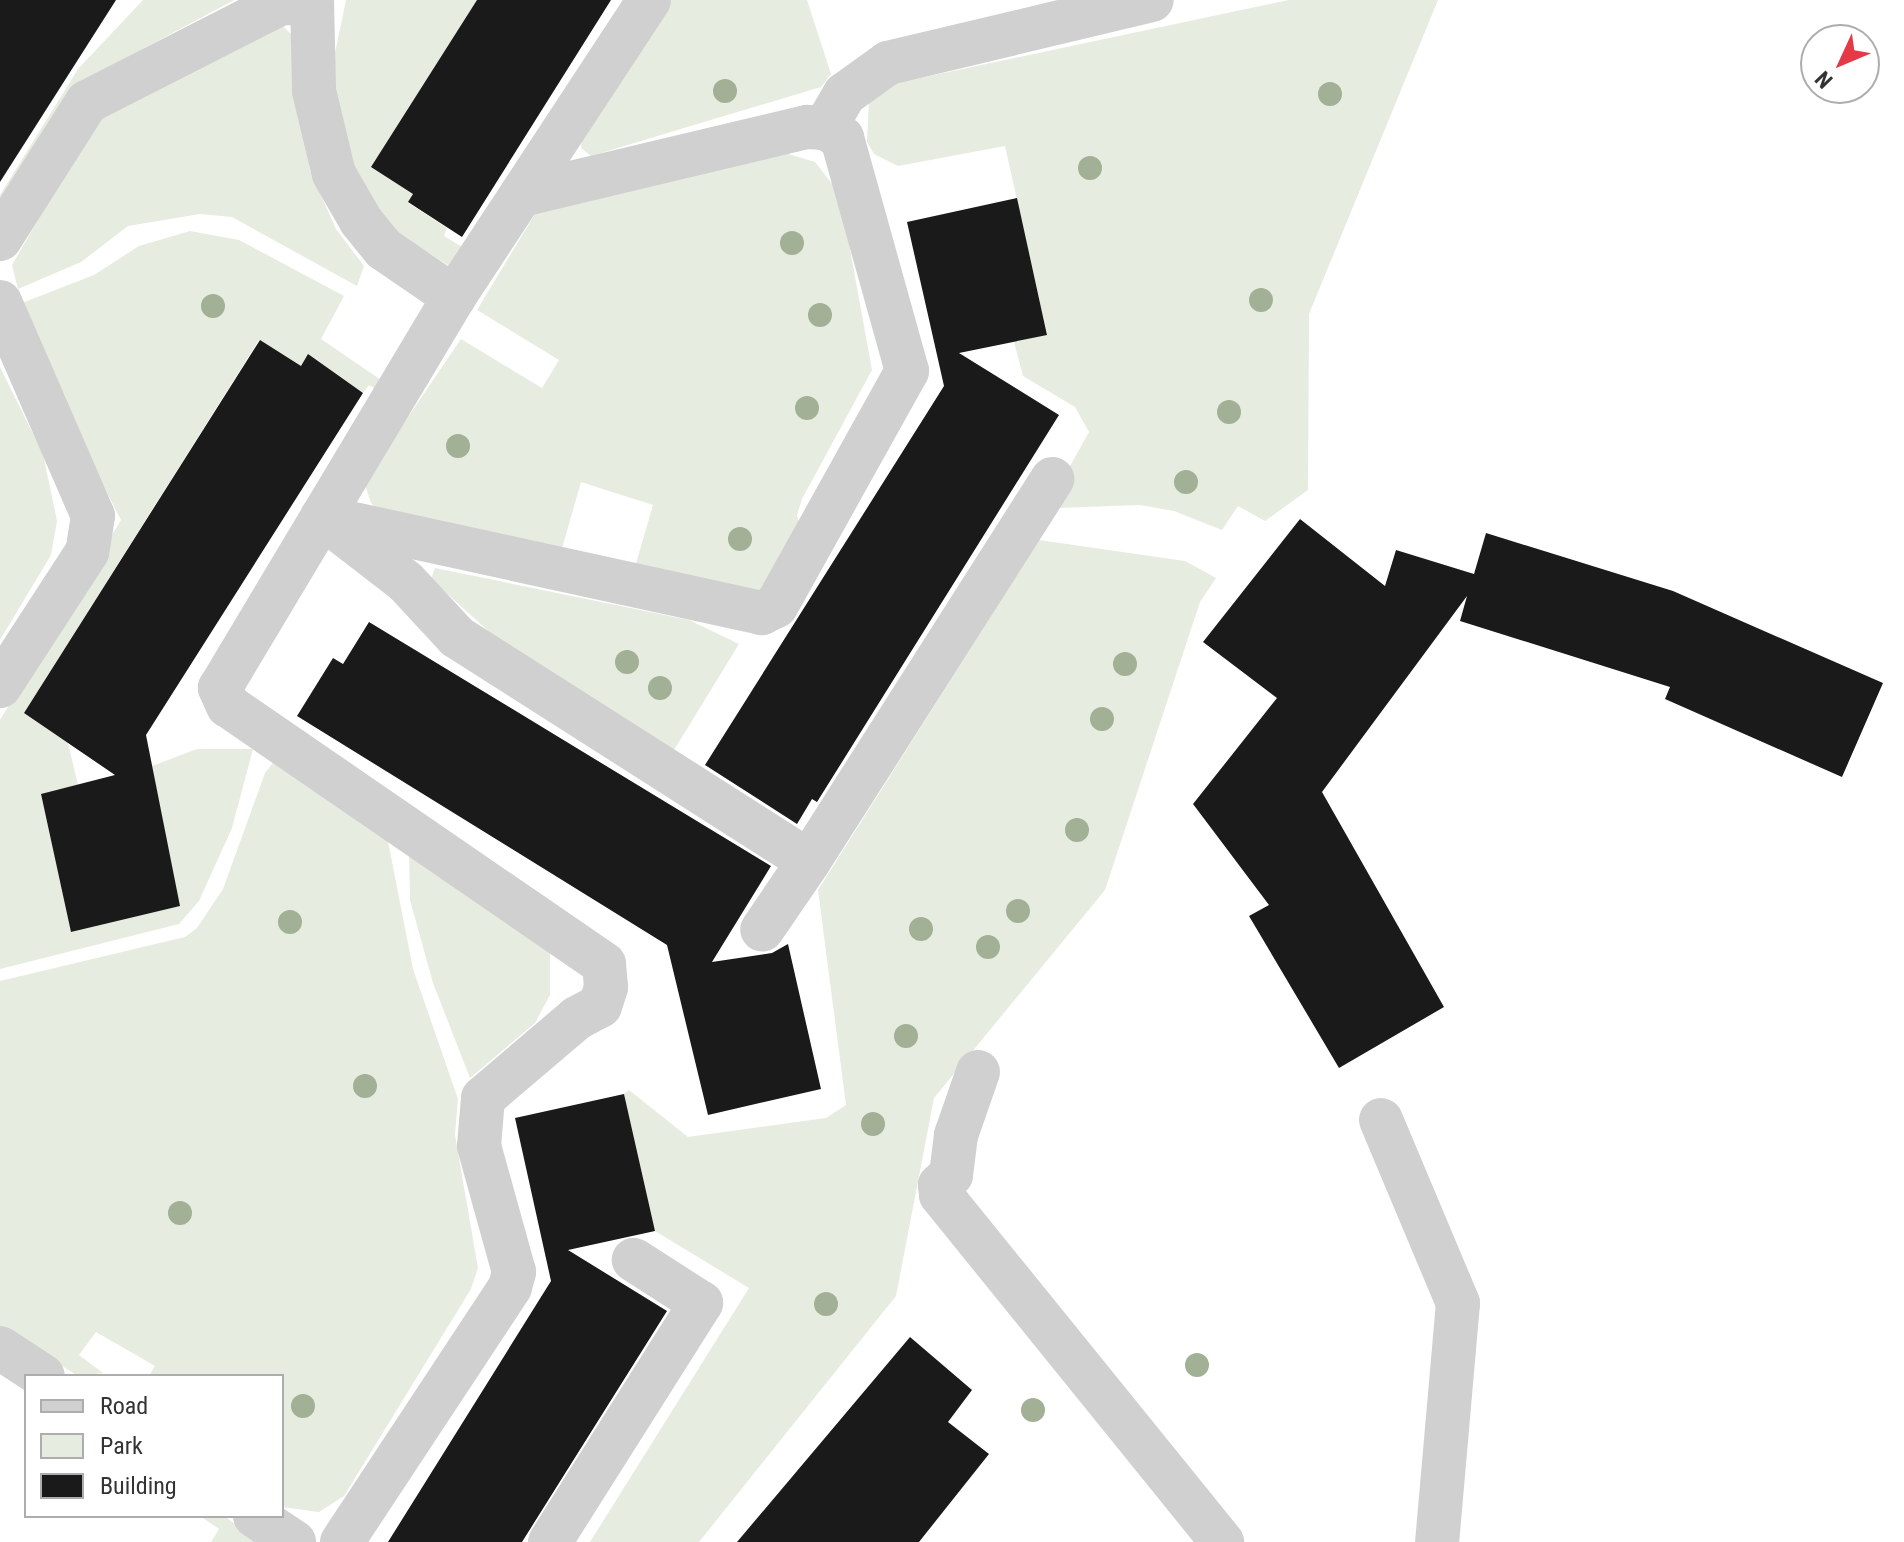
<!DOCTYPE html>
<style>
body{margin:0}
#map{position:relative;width:1904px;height:1542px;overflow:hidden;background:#fff;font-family:"Roboto Condensed",sans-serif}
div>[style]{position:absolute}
.green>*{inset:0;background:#e6ecdf}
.building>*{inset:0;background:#1a1a1a}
.minor>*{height:44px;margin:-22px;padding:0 22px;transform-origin:22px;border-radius:22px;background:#d0d0d0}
.trees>*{width:24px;height:24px;margin:-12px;border-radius:50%;background:#a2b095}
span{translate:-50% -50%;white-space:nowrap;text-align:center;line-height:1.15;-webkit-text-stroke:8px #fff;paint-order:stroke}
.legend{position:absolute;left:24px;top:1374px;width:260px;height:144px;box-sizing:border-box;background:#fff;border:2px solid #adadad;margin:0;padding:10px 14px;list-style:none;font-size:24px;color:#333}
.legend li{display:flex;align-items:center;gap:16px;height:40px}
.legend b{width:40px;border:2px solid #adadad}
.north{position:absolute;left:1800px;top:24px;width:80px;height:80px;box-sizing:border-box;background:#fff;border:2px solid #adadad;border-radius:50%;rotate:226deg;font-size:22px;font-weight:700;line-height:32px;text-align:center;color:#333}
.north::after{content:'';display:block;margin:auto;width:28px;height:36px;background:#e63946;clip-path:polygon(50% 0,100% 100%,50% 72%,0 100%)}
</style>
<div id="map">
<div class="green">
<div style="clip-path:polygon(143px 0,234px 0,83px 81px,0 205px,0 195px,78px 69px)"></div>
<div style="clip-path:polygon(346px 0,477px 0,372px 167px,413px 194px,408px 203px,447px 228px,444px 236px,464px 248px,451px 267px,384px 225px,352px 180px,333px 108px,334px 58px)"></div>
<div style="clip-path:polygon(667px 0,807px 0,831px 74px,821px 87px,591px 156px,581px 148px,582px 139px)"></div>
<div style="clip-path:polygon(1289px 0,1438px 0,1309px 314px,1308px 490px,1265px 521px,1238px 506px,1222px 530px,1174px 511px,1140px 505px,1058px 508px,1073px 484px,1065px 475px,1089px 432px,1075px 407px,1023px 376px,1014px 342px,1047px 334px,1005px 146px,898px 166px,874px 154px,867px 142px,869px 101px,887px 85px)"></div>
<div style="clip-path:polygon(283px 26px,292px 35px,310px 170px,336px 229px,364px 266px,357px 286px,232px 217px,200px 214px,128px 226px,81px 262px,18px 289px,12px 265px,99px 114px)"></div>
<div style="clip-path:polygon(775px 150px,815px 162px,840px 194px,872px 370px,802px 499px,797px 515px,803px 538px,758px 593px,635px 567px,653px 505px,581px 482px,560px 555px,389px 520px,371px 503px,364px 482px,461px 339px,542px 388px,559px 360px,477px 310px,538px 209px)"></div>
<div style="clip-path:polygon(190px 231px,239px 240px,344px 296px,321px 339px,381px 380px,380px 391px,369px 385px,363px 393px,308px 355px,301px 366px,259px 340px,24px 713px,68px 743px,78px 785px,41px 795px,72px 932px,179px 906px,152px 766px,197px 749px,253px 749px,232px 828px,199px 901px,179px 924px,0 969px,0 720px,121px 520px,69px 419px,22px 303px,94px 275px,139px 246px)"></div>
<div style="clip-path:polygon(0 367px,43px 454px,57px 521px,51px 555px,0 640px)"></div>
<div style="clip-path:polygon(1039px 540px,1185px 561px,1216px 578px,1200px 602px,1105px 890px,934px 1098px,896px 1296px,699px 1542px,590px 1542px,749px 1288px,655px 1231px,624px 1094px,629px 1090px,688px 1137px,826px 1118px,846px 1105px,818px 890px)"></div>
<div style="clip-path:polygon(435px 568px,689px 620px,739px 644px,674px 750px,507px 648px,431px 579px)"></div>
<div style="clip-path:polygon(275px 760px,387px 836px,413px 969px,458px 1099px,455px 1135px,478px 1268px,471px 1289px,344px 1496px,319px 1512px,282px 1507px,282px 1376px,149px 1376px,155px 1366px,96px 1332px,79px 1355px,103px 1373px,78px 1376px,0 1327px,0 981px,185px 937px,197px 928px,223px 889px,265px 773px)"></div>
<div style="clip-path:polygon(409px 849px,550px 951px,550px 995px,535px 1023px,470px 1078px,433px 983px,410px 900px)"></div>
<div style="clip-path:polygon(200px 1516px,224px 1516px,260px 1542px,211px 1542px,219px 1529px)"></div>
</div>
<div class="building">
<div style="clip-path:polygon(0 0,116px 0,0 182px)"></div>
<div style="clip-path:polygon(477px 0,611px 0,462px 237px,408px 202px,413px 194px,371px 167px)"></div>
<div style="clip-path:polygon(1017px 198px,1047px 335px,959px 353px,1059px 415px,817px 802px,812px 799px,797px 824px,705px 765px,944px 386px,907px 222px)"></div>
<div style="clip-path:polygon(260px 340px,301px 366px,308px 354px,363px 393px,146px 735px,180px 906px,71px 932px,41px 794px,115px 775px,24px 713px)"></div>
<div style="clip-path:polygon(1300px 519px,1385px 586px,1396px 550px,1474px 574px,1486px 533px,1673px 591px,1883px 683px,1842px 777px,1665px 699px,1670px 687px,1460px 621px,1467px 596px,1322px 792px,1444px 1007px,1339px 1068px,1249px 916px,1269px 905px,1193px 804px,1277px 698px,1203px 642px)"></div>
<div style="clip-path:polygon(369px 622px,771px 866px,712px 962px,772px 953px,788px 944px,821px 1089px,708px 1115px,667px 945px,297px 716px,333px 658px,343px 664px)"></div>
<div style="clip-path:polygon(624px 1094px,655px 1231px,568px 1250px,667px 1311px,522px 1542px,388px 1542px,551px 1281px,515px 1118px)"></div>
<div style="clip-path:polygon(910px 1337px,972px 1390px,948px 1422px,989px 1454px,919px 1542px,737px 1542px)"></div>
</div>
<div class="minor">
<div style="left:312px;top:0;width:91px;rotate:88.7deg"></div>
<div style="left:314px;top:91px;width:85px;rotate:76.5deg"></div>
<div style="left:334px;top:174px;width:54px;rotate:60.1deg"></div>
<div style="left:361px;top:221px;width:36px;rotate:51deg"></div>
<div style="left:384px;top:249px;width:85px;rotate:34.4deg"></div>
<div style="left:454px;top:297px;width:355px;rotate:-56.7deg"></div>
<div style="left:825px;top:128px;width:39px;rotate:-60deg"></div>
<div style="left:845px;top:94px;width:53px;rotate:-35.8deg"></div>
<div style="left:888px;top:63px;width:271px;rotate:-13.4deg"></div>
<div style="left:521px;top:195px;width:294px;rotate:-13.4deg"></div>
<div style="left:807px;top:127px;width:18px;rotate:3deg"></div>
<div style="left:825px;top:128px;width:20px;rotate:30deg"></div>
<div style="left:842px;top:138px;width:242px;rotate:74.4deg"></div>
<div style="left:907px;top:371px;width:269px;rotate:119.1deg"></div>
<div style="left:776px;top:606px;width:16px;rotate:153deg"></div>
<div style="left:762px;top:613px;width:450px;rotate:-167.7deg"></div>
<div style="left:322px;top:517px;width:106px;rotate:37.7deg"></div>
<div style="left:406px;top:582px;width:75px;rotate:47.2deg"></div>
<div style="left:457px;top:637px;width:417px;rotate:32.5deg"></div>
<div style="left:809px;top:861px;width:83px;rotate:124.3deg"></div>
<div style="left:0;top:239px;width:162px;rotate:-57.6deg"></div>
<div style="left:87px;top:102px;width:218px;rotate:-27deg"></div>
<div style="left:281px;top:3px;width:29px;rotate:2deg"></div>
<div style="left:0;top:302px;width:233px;rotate:66.5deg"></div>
<div style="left:93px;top:516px;width:36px;rotate:99deg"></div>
<div style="left:87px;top:552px;width:160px;rotate:123deg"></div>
<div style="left:809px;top:861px;width:453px;rotate:-57.5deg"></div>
<div style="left:978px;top:1072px;width:67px;rotate:109.2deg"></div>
<div style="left:956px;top:1135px;width:40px;rotate:97.1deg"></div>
<div style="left:951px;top:1175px;width:15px;rotate:138deg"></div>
<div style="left:940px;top:1185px;width:10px;rotate:84deg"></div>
<div style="left:941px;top:1195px;width:447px;rotate:51deg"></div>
<div style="left:1381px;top:1120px;width:199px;rotate:67.2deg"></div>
<div style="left:1458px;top:1303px;width:240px;rotate:95deg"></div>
<div style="left:0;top:1348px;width:51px;rotate:33.1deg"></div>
<div style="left:255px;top:1516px;width:47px;rotate:33.7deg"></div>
<div style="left:342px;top:1542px;width:305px;rotate:-56.6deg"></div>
<div style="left:510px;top:1287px;width:16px;rotate:-75deg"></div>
<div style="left:514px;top:1272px;width:131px;rotate:-105.5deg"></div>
<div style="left:479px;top:1146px;width:48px;rotate:-85.2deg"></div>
<div style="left:483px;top:1098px;width:123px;rotate:-40.4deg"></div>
<div style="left:577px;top:1018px;width:26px;rotate:-28deg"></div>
<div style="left:600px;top:1006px;width:20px;rotate:-72deg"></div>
<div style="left:606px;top:987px;width:23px;rotate:-95deg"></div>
<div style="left:604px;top:964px;width:456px;rotate:-145.5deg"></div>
<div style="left:228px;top:706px;width:20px;rotate:-114deg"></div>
<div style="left:220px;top:688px;width:456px;rotate:-59.1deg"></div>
<div style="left:550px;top:1542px;width:283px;rotate:-57.7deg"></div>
<div style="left:701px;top:1303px;width:80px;rotate:-147.3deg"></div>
</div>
<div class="trees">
<div style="left:725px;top:91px"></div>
<div style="left:1330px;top:94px"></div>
<div style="left:1090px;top:168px"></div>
<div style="left:792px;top:243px"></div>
<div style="left:1261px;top:300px"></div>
<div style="left:213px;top:306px"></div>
<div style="left:820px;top:315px"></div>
<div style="left:807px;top:408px"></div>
<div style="left:1229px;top:412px"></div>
<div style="left:458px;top:446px"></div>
<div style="left:1186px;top:482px"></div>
<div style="left:740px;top:539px"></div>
<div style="left:627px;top:662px"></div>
<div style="left:1125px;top:664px"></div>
<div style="left:660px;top:688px"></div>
<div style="left:1102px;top:719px"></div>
<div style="left:1077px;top:830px"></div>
<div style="left:1018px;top:911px"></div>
<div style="left:290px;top:922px"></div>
<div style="left:921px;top:929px"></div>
<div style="left:988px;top:947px"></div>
<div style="left:906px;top:1036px"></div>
<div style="left:365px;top:1086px"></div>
<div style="left:873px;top:1124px"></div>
<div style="left:180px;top:1213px"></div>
<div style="left:826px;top:1304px"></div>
<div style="left:1197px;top:1365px"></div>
<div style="left:303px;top:1406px"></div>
<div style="left:1033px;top:1410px"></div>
</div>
<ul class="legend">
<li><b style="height:10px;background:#d0d0d0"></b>Road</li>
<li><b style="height:22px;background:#e6ecdf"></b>Park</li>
<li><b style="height:22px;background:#1a1a1a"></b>Building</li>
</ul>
<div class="north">N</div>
</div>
